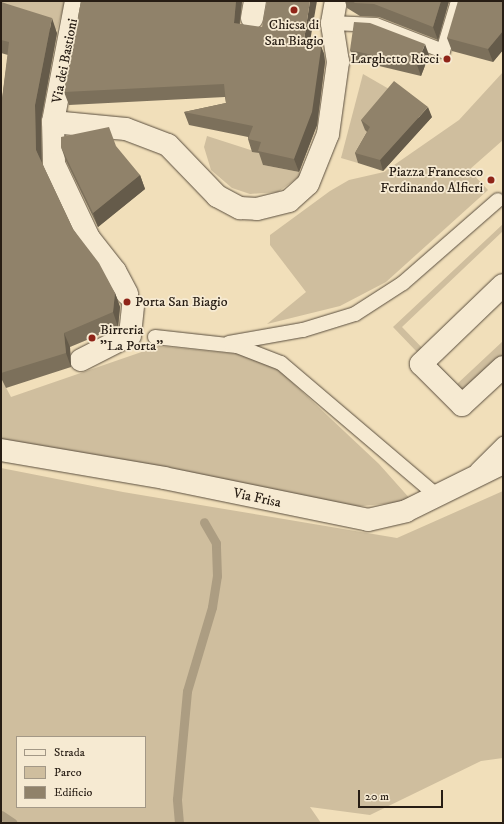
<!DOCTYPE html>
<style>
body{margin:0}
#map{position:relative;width:504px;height:824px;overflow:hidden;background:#f1dfba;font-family:"IM FELL DW Pica",serif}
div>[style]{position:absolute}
.green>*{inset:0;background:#cfbe9e}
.stream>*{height:9px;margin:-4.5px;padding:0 4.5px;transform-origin:4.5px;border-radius:4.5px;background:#ac9d82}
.roads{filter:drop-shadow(0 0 1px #5a4e3e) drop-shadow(0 0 1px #5a4e3e)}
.lane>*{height:14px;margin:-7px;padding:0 7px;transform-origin:7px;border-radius:7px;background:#f6ead2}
.street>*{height:22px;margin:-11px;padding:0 11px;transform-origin:11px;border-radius:11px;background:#f6ead2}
.secondary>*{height:22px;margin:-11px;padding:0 11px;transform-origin:11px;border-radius:11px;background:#f6ead2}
.wall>*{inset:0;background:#7c705b}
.shaded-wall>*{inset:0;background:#655b4a}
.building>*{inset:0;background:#90826a}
.dots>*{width:11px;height:11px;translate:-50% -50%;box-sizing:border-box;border:2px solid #f6ead2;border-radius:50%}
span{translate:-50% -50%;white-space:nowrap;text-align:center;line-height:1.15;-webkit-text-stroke:3.5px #f6ead2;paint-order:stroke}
.poi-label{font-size:14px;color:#271d14}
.right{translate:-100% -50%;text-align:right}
.left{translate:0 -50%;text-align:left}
.street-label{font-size:14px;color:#271d14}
.frame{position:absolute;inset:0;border:2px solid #271d14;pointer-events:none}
.legend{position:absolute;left:16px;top:736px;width:130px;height:72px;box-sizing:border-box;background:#f6ead2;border:1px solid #a39886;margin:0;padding:5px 7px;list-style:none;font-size:12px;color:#271d14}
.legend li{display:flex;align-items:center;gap:8px;height:20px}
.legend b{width:20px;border:1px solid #a39886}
.scale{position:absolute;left:358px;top:790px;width:85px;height:18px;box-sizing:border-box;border:2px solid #271d14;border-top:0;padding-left:5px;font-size:12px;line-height:14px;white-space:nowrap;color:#271d14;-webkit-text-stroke:3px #f6ead2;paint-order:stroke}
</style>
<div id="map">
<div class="green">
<div style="clip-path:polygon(1px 1px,65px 1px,57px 30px,9px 7px,1px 21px)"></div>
<div style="clip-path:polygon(503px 72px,503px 140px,469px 170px,488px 190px,386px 282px,340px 306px,267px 324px,306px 292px,270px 245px,270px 235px,330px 191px,349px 180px,384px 172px,459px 120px)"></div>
<div style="clip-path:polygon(363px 74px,396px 93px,358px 163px,341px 158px)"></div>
<div style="clip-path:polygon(207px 136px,266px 155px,263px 165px,304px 173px,278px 192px,250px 194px,232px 188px,211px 170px,204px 147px)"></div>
<div style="clip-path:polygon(503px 224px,503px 231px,402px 327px,457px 384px,503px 341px,503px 360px,462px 399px,393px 327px)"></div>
<div style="clip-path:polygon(159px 346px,247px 355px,277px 368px,379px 464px,412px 501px,353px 507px,1px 439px,1px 378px,11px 397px)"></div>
<div style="clip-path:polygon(evenodd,1px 468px,123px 492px,397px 538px,503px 491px,503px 758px,481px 761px,370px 815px,310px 807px,321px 823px,1px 823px,1px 468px,17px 737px,145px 737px,145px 807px,17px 807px,17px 737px)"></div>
</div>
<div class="stream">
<div style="left:1px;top:815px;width:14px;rotate:34deg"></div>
<div style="left:179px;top:823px;width:24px;rotate:-95deg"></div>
<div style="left:177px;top:799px;width:108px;rotate:-84.7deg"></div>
<div style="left:187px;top:691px;width:88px;rotate:-73.4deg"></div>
<div style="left:212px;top:607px;width:31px;rotate:-81deg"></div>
<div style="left:217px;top:576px;width:33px;rotate:-92deg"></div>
<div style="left:216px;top:543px;width:24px;rotate:-120deg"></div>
</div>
<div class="roads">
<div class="lane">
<div style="left:332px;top:23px;width:44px;rotate:2.6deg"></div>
<div style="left:376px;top:25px;width:72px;rotate:21.2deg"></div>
<div style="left:443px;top:51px;width:52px;rotate:-73.3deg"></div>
<div style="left:155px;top:337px;width:82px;rotate:6.3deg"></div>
<div style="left:237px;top:346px;width:47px;rotate:21.1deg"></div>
<div style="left:281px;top:363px;width:205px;rotate:40.4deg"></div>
<div style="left:229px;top:343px;width:75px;rotate:-10deg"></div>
<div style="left:303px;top:330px;width:54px;rotate:-17.1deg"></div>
<div style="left:355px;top:314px;width:57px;rotate:-32.9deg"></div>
<div style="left:403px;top:283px;width:126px;rotate:-41.1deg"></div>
<div style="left:477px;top:470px;width:37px;rotate:-45deg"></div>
</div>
<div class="street">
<div style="left:76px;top:1px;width:123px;rotate:100.8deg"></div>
<div style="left:53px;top:122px;width:42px;rotate:88.6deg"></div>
<div style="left:54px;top:164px;width:82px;rotate:64.7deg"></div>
<div style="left:89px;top:238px;width:42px;rotate:51.8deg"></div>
<div style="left:115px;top:271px;width:26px;rotate:62deg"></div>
<div style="left:252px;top:18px;width:17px;rotate:-80deg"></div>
<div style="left:53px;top:122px;width:73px;rotate:5.5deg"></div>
<div style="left:126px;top:129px;width:45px;rotate:20.9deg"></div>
<div style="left:168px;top:145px;width:71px;rotate:46.1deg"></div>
<div style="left:217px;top:196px;width:26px;rotate:28deg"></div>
<div style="left:240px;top:208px;width:17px;rotate:3deg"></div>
<div style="left:257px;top:209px;width:33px;rotate:-14deg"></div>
<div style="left:289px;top:201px;width:25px;rotate:-42deg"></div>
<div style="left:308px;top:184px;width:54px;rotate:-68.2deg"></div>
<div style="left:328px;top:134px;width:73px;rotate:-82.1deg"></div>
<div style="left:338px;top:62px;width:39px;rotate:-99deg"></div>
<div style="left:332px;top:23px;width:22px;rotate:-80deg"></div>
<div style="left:503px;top:285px;width:114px;rotate:136.1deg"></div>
<div style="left:421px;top:364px;width:58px;rotate:45deg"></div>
<div style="left:462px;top:405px;width:56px;rotate:-42.8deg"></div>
<div style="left:81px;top:360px;width:55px;rotate:-27deg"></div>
<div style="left:130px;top:335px;width:29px;rotate:-84deg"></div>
</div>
<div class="secondary">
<div style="left:1px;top:450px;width:165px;rotate:9.7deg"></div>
<div style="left:164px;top:478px;width:208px;rotate:11.6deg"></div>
<div style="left:368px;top:520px;width:39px;rotate:-13deg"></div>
<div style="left:406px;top:511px;width:108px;rotate:-26.3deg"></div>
</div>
</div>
<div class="wall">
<div style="clip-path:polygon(81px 1px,242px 1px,240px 24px,310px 40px,319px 41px,324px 54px,325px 62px,317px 125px,299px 172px,263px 165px,259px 153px,252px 152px,248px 139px,248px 137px,189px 125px,184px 112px,226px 103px,225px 97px,69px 105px,64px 92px)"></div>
<div style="clip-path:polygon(345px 1px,449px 1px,438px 40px,379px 17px,360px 16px,347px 8px)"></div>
<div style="clip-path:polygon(503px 1px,503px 50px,493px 62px,452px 51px,447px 38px)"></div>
<div style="clip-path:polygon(1px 2px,57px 33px,41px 120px,41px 161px,73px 229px,115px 293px,120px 307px,118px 327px,70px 347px,71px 367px,6px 388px,1px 378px,1px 107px,8px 55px,1px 53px)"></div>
<div style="clip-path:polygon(350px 50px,429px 55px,421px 76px,354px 60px)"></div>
<div style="clip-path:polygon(432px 117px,383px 171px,358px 163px,355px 153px,367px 132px,365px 130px,361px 120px)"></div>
<div style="clip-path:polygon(61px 147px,140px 175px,145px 189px,98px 227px,66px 161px)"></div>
</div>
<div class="shaded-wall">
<div style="clip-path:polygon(236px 1px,242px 1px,238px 36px,234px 23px)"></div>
<div style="clip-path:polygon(310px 1px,317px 1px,308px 53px,304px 40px)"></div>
<div style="clip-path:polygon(441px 1px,449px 1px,438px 40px,433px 27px)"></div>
<div style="clip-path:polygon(52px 18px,57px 33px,41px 120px,42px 165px,36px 150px,35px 105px)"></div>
<div style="clip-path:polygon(503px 31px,503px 50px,493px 62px,488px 49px)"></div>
<div style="clip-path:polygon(319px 41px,324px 54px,325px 62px,317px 125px,299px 172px,294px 159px)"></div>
<div style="clip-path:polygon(425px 44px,429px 55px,421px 76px,417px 65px)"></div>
<div style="clip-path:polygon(428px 107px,432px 117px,383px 171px,380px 160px)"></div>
<div style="clip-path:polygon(140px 175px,145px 189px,98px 227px,93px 213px)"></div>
<div style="clip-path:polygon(115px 293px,120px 307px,118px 327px,113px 312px)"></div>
<div style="clip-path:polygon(64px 333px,70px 347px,71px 367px,66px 353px)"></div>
</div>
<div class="building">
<div style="clip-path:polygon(81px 1px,236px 1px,234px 23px,262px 27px,267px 1px,310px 1px,304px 40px,319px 41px,321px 49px,312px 112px,294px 159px,258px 151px,261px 142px,248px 139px,253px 126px,184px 112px,226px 103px,224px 84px,64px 92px)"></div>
<div style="clip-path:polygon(352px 1px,441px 1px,433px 27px,374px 4px,355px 3px)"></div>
<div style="clip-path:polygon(458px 1px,503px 1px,503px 31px,488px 49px,447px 38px)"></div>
<div style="clip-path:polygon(1px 2px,52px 18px,35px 105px,36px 150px,73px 229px,99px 263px,115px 293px,113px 312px,64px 333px,66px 353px,1px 373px,1px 107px,9px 42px,1px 40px)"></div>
<div style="clip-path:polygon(354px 22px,370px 23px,425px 44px,417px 65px,350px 50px)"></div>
<div style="clip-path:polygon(394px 81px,428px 107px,380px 160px,355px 153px,370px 127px,361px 120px)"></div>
<div style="clip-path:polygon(109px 127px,116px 146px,140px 175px,93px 213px,61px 147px,61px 137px)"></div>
</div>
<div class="dots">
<div style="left:294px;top:10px;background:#8f2418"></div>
<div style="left:447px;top:59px;background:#8f2418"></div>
<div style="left:491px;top:180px;background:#8f2418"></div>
<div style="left:127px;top:302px;background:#8f2418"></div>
<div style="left:92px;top:338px;background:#8f2418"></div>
</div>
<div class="poi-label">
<span style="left:294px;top:33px">Chiesa di<br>San Biagio</span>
<span class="right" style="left:439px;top:59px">Larghetto Ricci</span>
<span class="right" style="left:483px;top:180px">Piazza Francesco<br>Ferdinando Alfieri</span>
<span class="left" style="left:135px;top:302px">Porta San Biagio</span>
<span class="left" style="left:100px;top:338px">Birreria<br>"La Porta"</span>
</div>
<div class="street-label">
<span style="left:65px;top:61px;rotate:-79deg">Via dei Bastioni</span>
<span style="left:257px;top:498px;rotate:12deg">Via Frisa</span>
</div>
<div class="frame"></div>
<ul class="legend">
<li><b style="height:5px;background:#f6ead2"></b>Strada</li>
<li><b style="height:11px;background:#cfbe9e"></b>Parco</li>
<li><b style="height:11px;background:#90826a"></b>Edificio</li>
</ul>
<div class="scale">20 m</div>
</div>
